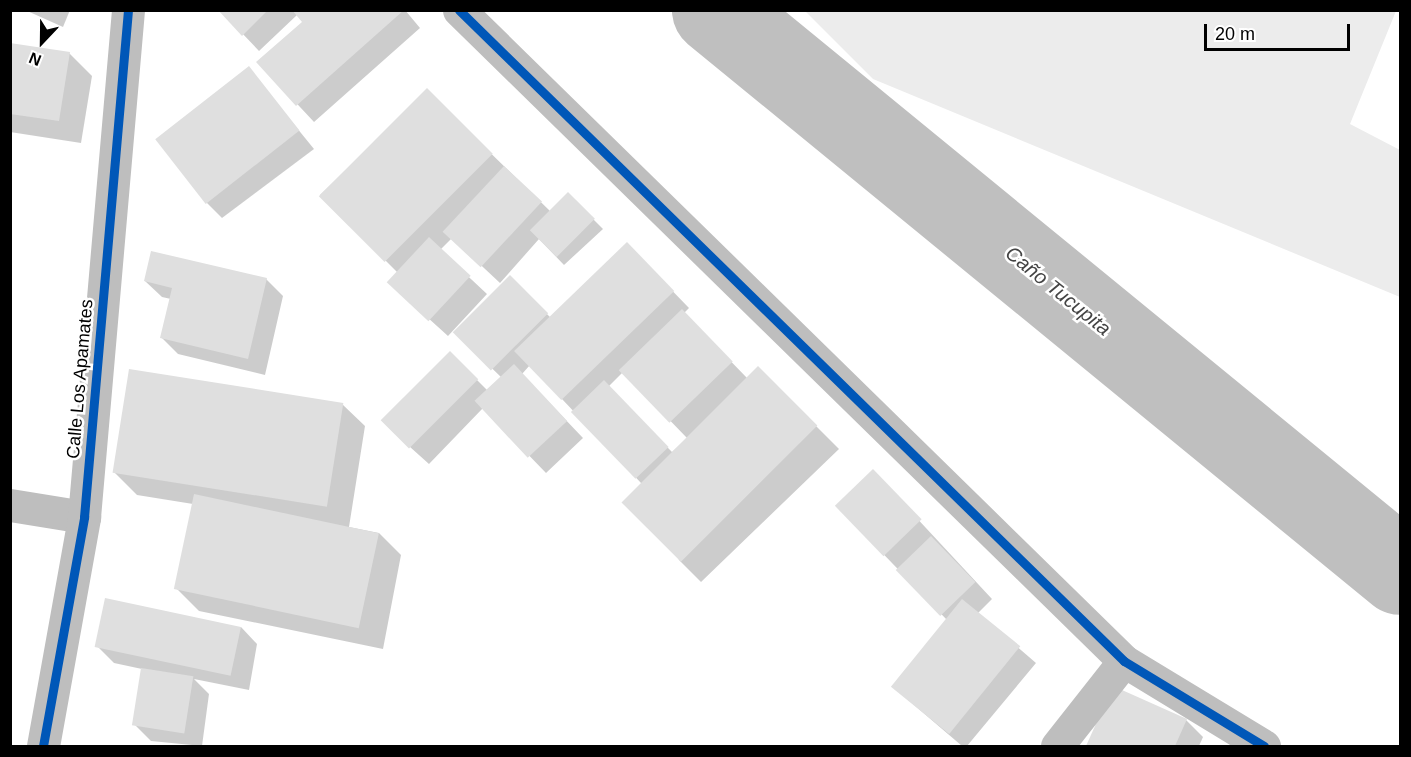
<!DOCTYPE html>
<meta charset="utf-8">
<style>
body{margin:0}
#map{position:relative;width:1411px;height:757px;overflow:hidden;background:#fff;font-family:Arial,sans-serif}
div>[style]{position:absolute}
.green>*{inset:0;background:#ececec}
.shadow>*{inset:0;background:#0003}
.river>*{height:87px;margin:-43.5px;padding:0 43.5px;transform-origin:43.5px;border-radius:43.5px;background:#bfbfbf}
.building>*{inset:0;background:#dfdfdf;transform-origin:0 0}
.street>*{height:33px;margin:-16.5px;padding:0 16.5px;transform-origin:16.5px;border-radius:16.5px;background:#bebebe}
.cycleway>*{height:9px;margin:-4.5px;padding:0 4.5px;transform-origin:4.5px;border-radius:4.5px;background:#0057b8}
span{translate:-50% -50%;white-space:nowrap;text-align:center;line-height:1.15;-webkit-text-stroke:5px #fff;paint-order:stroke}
.street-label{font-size:18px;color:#000}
.water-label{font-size:20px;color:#444;font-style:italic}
.frame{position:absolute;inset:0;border:12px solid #000;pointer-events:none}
.north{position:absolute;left:12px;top:12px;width:60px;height:60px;-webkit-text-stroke:4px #fff;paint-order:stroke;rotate:202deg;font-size:16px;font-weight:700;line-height:24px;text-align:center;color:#000}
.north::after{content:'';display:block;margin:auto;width:21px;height:27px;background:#000;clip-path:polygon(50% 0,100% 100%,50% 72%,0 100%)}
.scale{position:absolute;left:1204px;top:24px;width:146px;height:27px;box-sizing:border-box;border:3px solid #000;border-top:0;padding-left:8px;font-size:18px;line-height:21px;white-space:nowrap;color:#000;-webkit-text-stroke:4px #fff;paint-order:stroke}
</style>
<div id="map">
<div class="green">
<div style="clip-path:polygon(805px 11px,1396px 11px,1350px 124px,1400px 150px,1400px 297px,873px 79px)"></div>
</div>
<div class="shadow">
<div style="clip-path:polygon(25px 10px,70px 10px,63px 27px)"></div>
<div style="clip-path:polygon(220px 10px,405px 10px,420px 28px,314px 122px,258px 62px,304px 22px,297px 15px,259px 51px)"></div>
<div style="clip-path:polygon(10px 45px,69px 53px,92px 76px,81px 143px,10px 132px)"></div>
<div style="clip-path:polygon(248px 68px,314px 149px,222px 218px,206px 202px)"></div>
<div style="clip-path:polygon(427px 91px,550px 211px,568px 194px,603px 229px,564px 265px,539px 239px,500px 283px,452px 238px,440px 250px,487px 294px,448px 336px,406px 298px,398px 273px,320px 195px)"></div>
<div style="clip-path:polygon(evenodd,627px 244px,689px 308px,684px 313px,748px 379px,758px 368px,839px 449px,701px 582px,679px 560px,641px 483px,530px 365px,522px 374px,583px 438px,546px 473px,483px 408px,429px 464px,400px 438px,450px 353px,488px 391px,502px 378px,473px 350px,510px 278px,551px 318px,627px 244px,623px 372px,687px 438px,672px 452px,608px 387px,623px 372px)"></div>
<div style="clip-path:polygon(266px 279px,283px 296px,265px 375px,178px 354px,162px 338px,171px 299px,162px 297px,145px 281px)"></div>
<div style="clip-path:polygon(342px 404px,365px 426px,349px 527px,379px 533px,401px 555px,383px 649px,199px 611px,177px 589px,193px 504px,137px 495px,115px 473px)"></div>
<div style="clip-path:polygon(873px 471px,992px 599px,978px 613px,1036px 663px,967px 746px,962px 746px,893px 687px,947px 620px,837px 506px)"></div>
<div style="clip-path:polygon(241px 627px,257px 644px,249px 690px,194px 679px,209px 694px,202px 746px,151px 741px,135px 725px,142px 669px,114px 663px,97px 646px)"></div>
<div style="clip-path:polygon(1113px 688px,1186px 720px,1203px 737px,1199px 746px,1087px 746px)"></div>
</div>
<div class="river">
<div style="left:715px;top:10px;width:885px;rotate:39.32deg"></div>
</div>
<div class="building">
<div style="clip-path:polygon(218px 10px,268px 10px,242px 36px)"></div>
<div style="clip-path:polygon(292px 10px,404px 10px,296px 106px,256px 62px,302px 22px)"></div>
<div style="clip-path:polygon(10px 43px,70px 52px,59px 121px,10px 114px)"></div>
<div style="left:249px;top:66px;width:82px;height:119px;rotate:52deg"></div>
<div style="left:427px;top:88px;width:93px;height:153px;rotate:45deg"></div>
<div style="left:504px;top:166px;width:52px;height:90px;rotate:43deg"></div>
<div style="left:568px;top:192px;width:38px;height:54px;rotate:45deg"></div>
<div style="left:429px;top:237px;width:57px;height:62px;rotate:43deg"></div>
<div style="left:627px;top:242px;width:68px;height:157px;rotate:46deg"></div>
<div style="clip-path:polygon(151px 251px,267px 278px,248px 359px,160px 338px,172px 288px,144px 281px)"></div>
<div style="left:510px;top:275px;width:54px;height:81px;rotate:45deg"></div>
<div style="left:682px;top:309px;width:73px;height:88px;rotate:46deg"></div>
<div style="left:450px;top:351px;width:40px;height:98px;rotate:45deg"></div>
<div style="left:514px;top:364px;width:78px;height:54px;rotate:47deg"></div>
<div style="left:758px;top:366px;width:84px;height:193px;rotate:45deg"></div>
<div style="left:129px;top:369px;width:217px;height:105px;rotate:9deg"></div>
<div style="left:604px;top:380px;width:93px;height:46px;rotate:46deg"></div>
<div style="left:873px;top:469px;width:70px;height:53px;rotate:46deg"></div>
<div style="left:194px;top:494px;width:189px;height:97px;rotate:12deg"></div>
<div style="left:931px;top:536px;width:64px;height:49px;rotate:46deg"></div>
<div style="left:105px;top:598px;width:139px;height:50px;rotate:12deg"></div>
<div style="left:962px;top:599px;width:75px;height:113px;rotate:39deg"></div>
<div style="left:141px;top:668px;width:53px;height:58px;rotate:9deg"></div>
<div style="clip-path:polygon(1113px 686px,1187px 719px,1175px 746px,1086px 746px)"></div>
</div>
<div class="street">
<div style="left:459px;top:10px;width:931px;rotate:44.39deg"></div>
<div style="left:1124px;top:661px;width:164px;rotate:31.3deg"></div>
<div style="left:10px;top:505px;width:75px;rotate:9.2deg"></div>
<div style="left:43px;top:746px;width:233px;rotate:-79.8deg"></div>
<div style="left:84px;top:517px;width:509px;rotate:-85.04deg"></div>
<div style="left:1057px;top:746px;width:108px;rotate:-51.8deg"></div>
</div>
<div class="cycleway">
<div style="left:459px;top:10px;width:931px;rotate:44.39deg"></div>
<div style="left:1124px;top:661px;width:164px;rotate:31.3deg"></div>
<div style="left:43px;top:746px;width:233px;rotate:-79.8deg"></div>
<div style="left:84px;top:517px;width:509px;rotate:-85.04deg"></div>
</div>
<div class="street-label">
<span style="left:80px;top:379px;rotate:-85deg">Calle Los Apamates</span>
</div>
<div class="water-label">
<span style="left:1058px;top:291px;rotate:39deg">Caño Tucupita</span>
</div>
<div class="frame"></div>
<div class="north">N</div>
<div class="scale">20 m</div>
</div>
